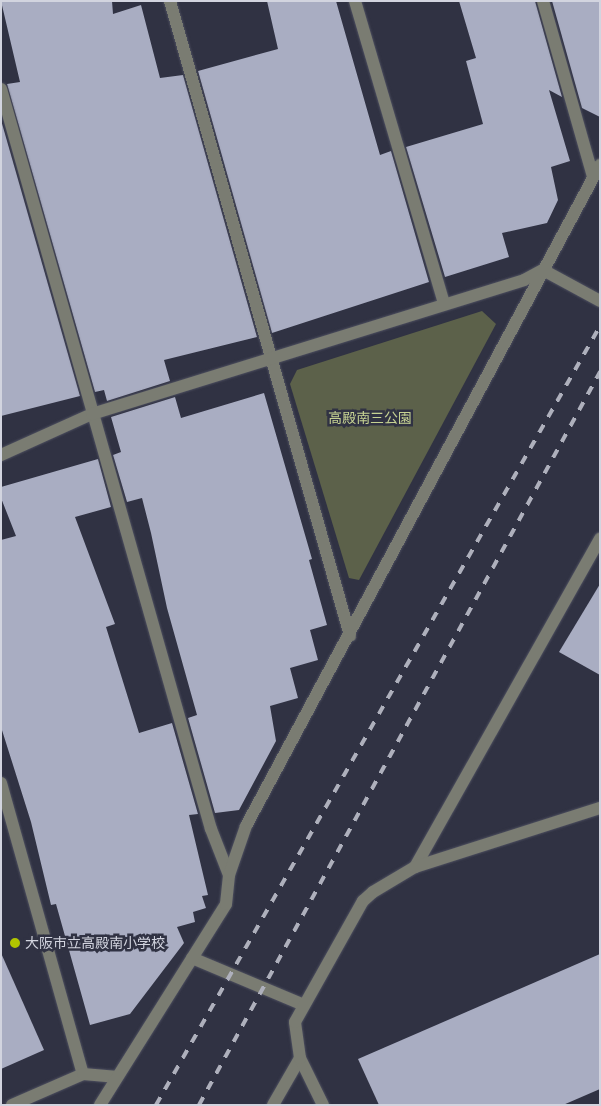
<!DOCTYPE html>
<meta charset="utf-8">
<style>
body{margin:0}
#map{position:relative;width:601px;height:1106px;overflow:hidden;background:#303243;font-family:"Public Sans","Noto Sans JP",sans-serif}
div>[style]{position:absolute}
.green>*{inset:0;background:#5c614a}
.building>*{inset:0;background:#a9adc2}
.roads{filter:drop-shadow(0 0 1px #4d4f5f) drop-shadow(0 0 1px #4d4f5f)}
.minor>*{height:12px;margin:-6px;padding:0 6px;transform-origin:6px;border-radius:6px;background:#7a7c72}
.rail>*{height:4px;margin-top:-2px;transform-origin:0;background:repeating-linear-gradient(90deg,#aeb0bc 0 9px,transparent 0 18px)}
.dots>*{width:14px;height:14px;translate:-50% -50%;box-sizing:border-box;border:2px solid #303243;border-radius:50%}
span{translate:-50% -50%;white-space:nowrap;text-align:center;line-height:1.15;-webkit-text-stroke:5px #303243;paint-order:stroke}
.park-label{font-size:14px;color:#c6d292}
.poi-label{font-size:14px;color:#d2d4df}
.left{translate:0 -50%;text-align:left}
.frame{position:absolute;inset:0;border:2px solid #d2d4df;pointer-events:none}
</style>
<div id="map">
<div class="green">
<div style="clip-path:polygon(482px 311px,496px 324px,359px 580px,349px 578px,290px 384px,297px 370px)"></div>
</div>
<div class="building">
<div style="clip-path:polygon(1px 1px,112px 1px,113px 14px,141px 5px,160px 78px,183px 75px,257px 337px,164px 360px,170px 381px,107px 401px,104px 390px,95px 392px,7px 84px,20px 82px)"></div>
<div style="clip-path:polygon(267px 1px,336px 1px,380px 155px,391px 151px,429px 282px,272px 333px,198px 71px,278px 49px)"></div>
<div style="clip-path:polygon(459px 1px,535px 1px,562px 97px,549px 90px,570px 161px,551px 167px,558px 200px,547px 223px,502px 233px,509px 257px,445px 277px,406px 147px,483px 124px,466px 61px,476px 58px)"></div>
<div style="clip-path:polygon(552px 1px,600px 1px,600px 117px,582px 108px)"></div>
<div style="clip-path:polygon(1px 120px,80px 396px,1px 416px)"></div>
<div style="clip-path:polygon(264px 393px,312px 559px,309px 560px,327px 625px,310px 630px,318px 660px,290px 668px,298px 698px,270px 706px,276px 741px,239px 810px,215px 813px,188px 718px,197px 715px,167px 608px,151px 533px,142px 498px,127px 502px,113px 455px,121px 452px,111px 417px,175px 397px,181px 418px)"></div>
<div style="clip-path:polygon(98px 459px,111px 507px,75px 517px,115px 624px,106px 627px,139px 733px,172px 723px,198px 814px,189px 815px,208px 895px,202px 896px,206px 908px,193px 912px,195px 922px,177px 927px,184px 943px,130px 1014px,90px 1025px,56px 904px,51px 905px,31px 822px,1px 727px,1px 540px,16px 536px,1px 498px,1px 487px)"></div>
<div style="clip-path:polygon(600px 584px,600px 675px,559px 652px)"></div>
<div style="clip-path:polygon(1px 953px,44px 1050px,1px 1069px)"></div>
<div style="clip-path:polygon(600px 954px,600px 1089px,563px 1105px,379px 1105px,358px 1059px)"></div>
</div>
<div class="roads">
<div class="minor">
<div style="left:170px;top:1px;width:660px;rotate:74.17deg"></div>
<div style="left:355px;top:1px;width:316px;rotate:73.6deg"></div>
<div style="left:543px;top:1px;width:183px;rotate:74.1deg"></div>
<div style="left:1px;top:89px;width:769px;rotate:74.16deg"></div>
<div style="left:211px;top:829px;width:49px;rotate:68.6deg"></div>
<div style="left:543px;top:270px;width:65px;rotate:28.5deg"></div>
<div style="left:1px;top:455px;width:100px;rotate:-24.3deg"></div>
<div style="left:92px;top:414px;width:452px;rotate:-17.2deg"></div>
<div style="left:524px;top:280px;width:21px;rotate:-28deg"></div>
<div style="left:1px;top:783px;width:302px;rotate:74.3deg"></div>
<div style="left:415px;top:867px;width:377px;rotate:-60.6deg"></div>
<div style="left:192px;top:958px;width:121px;rotate:22.8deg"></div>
<div style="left:12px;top:1105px;width:77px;rotate:-23.6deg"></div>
<div style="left:83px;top:1074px;width:32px;rotate:5deg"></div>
<div style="left:100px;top:1105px;width:237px;rotate:-57.9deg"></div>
<div style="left:226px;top:904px;width:29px;rotate:-84deg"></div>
<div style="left:229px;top:875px;width:52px;rotate:-70.9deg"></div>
<div style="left:246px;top:826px;width:750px;rotate:-61.83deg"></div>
<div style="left:273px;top:1105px;width:54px;rotate:-60.1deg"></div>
<div style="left:323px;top:1105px;width:52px;rotate:-116.1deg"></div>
<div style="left:300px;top:1058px;width:36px;rotate:-98deg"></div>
<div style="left:295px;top:1022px;width:139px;rotate:-60.7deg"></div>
<div style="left:363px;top:901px;width:13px;rotate:-42deg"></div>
<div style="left:373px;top:892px;width:49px;rotate:-30.8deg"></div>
<div style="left:415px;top:867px;width:194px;rotate:-17.7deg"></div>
</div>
</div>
<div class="rail">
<div style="left:156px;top:1105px;width:897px;rotate:-60.32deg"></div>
<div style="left:199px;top:1105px;width:836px;rotate:-61.32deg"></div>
</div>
<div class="dots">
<div style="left:15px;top:943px;background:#b1c500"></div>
</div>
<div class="park-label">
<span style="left:370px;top:418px">高殿南三公園</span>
</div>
<div class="poi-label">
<span class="left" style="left:25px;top:943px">大阪市立高殿南小学校</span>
</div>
<div class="frame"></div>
</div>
